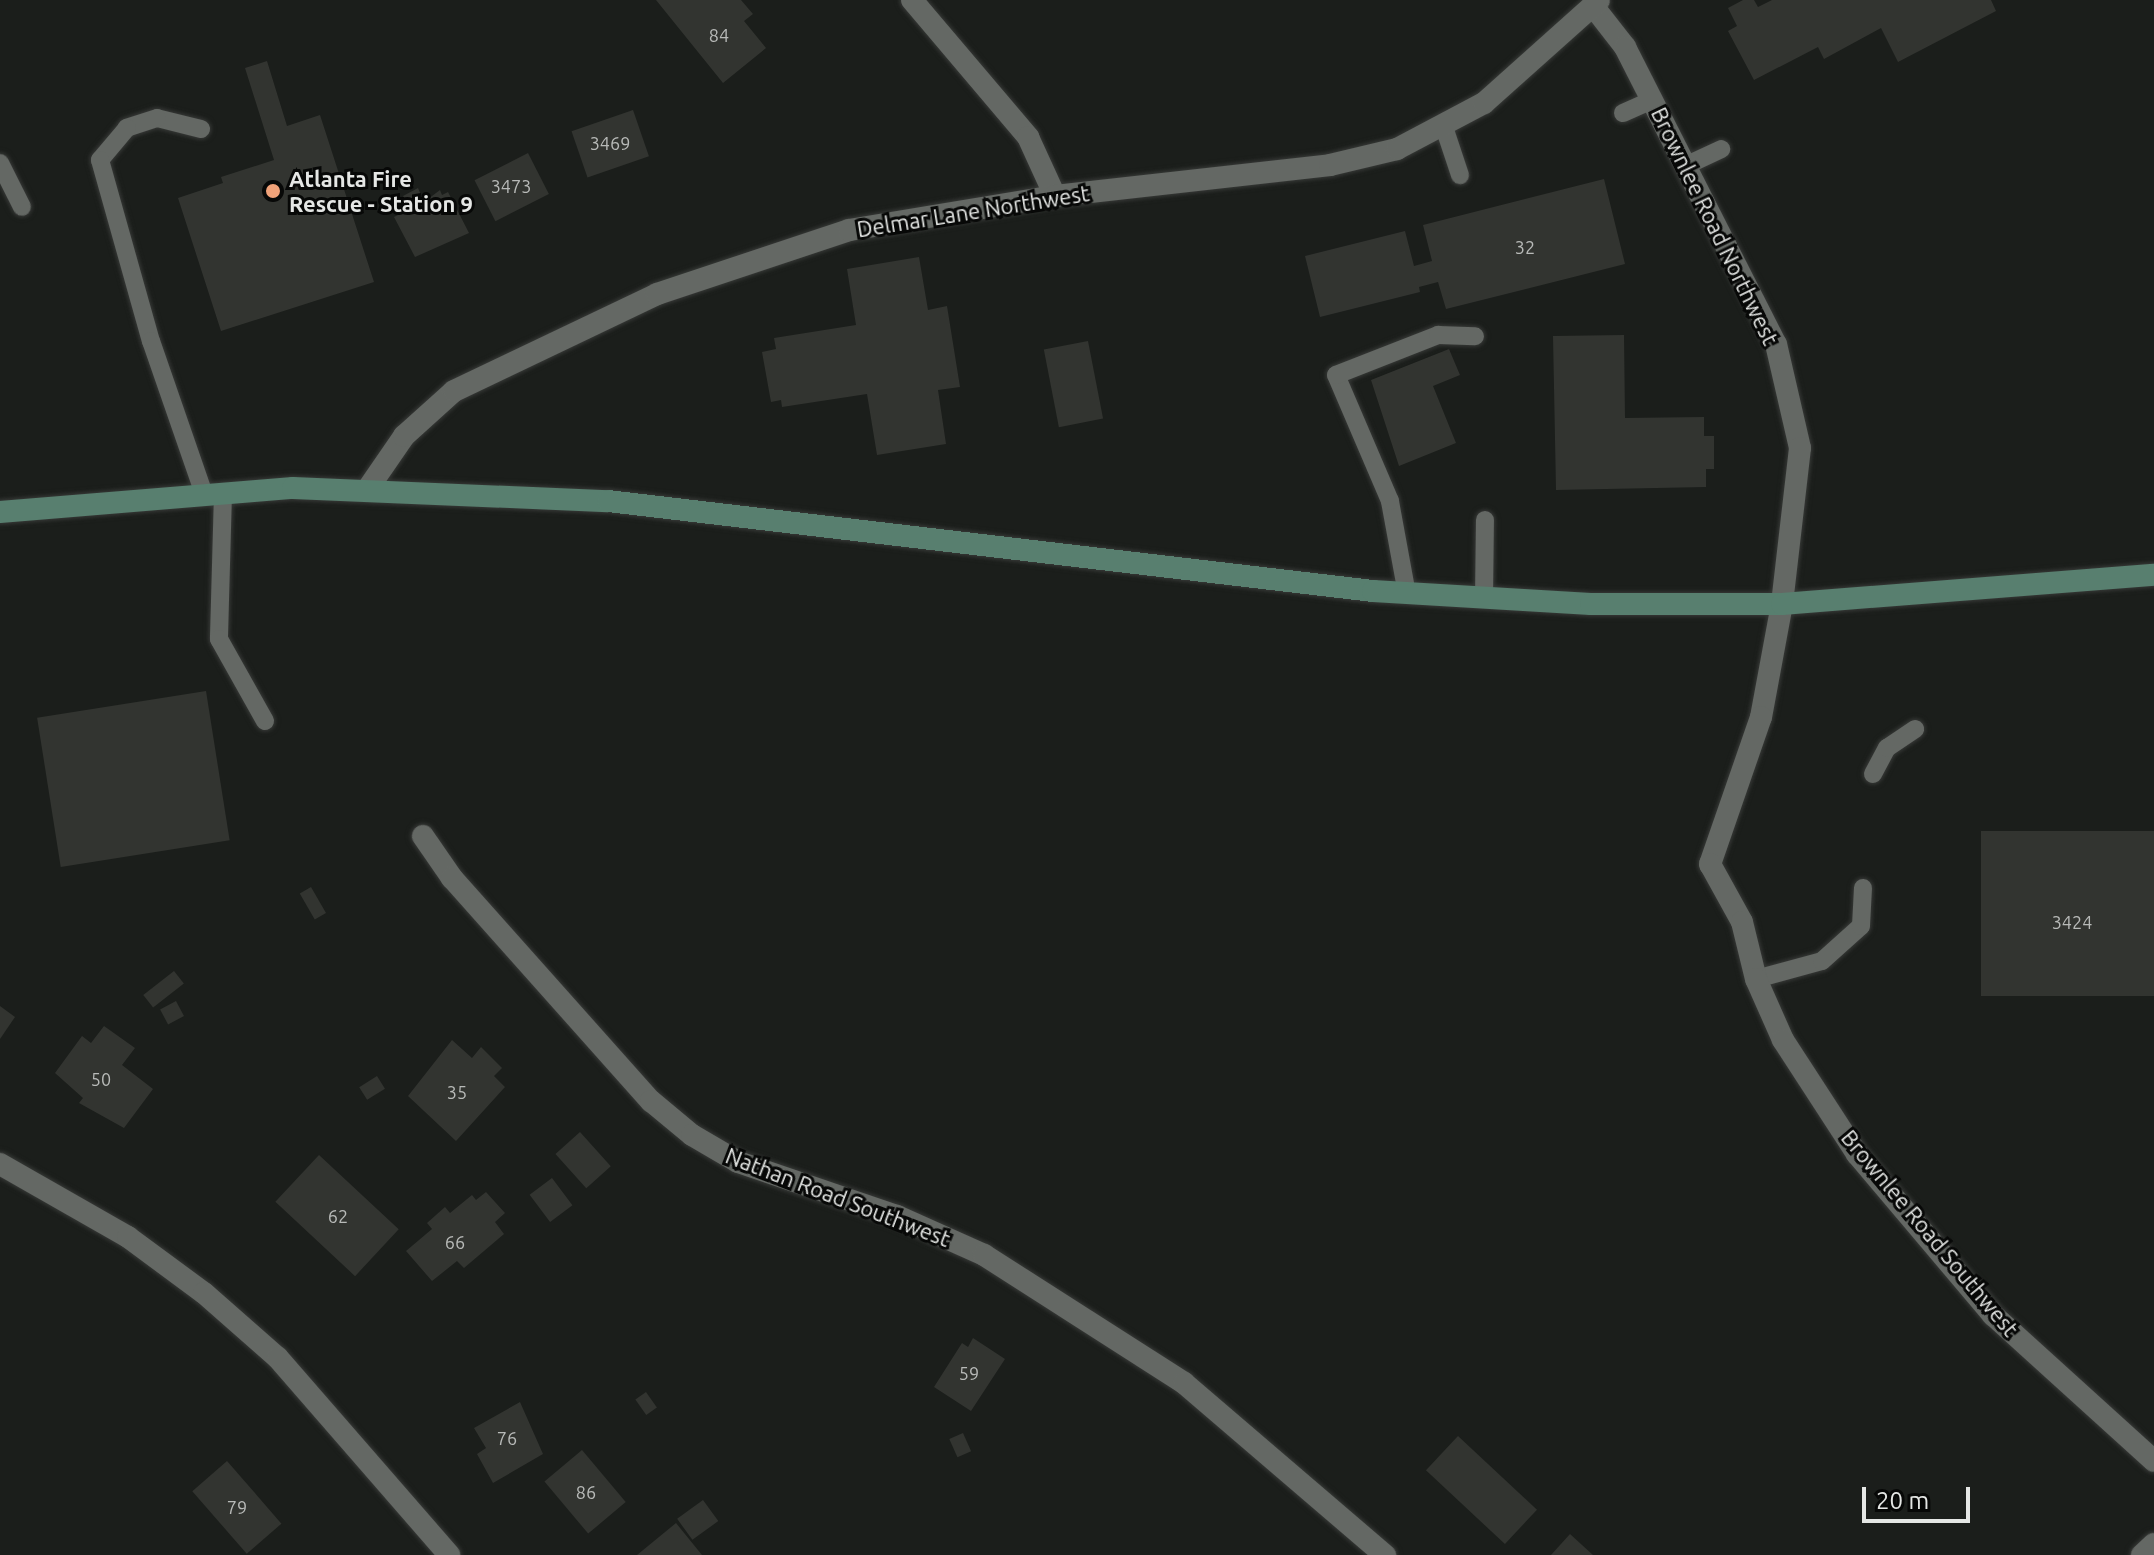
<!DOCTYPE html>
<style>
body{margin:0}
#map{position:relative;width:2154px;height:1555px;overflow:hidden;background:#1b1e1b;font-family:Ubuntu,sans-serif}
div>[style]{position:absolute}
.building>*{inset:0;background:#323430;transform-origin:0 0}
.roads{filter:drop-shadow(0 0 2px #373937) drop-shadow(0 0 2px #373937)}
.service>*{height:18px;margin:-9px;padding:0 9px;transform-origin:9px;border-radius:9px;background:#646864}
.minor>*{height:22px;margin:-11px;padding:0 11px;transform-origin:11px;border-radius:11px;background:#646864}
.tertiary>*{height:22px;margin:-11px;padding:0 11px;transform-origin:11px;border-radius:11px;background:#646864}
.secondary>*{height:22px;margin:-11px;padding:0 11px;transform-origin:11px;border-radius:11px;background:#587f6f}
.dots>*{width:22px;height:22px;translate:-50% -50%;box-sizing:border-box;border:4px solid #070807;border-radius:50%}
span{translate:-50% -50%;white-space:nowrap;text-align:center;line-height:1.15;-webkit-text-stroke:6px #070807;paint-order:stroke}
.number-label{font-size:18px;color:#b8bab8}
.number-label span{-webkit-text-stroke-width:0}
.poi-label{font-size:22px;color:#e5e7e5;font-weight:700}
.left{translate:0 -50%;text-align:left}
.street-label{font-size:22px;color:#e5e7e5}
.scale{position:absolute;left:1862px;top:1487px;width:108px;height:36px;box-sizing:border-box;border:4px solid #e5e7e5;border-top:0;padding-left:10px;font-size:24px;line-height:28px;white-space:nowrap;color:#e5e7e5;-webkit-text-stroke:6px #070807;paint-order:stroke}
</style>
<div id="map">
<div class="building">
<div style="clip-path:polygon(656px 0,741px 0,753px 14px,744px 21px,766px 48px,723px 83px)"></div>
<div style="clip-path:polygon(1743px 0,1754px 0,1758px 7px,1772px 0,1991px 0,1996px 11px,1898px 62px,1881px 28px,1824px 59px,1818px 47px,1754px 80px,1728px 31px,1737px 26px,1728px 8px)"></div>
<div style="clip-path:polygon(267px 61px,287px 126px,320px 115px,374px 282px,221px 331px,178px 198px,223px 183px,221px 177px,274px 160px,245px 68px)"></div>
<div style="left:633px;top:110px;width:49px;height:65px;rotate:71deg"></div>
<div style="left:528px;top:153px;width:46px;height:60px;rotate:63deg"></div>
<div style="clip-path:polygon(1604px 179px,1625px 264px,1446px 309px,1438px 282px,1419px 287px,1420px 292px,1320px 317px,1305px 256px,1405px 231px,1414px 266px,1432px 261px,1423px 225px)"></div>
<div style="clip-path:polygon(418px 188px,424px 202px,440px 190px,442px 195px,448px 192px,469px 233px,415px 257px,394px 217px,410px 209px,403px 196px)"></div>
<div style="clip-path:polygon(919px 257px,928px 310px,947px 306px,960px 387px,938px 390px,946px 444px,877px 455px,867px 394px,782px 407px,781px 400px,771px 402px,762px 352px,776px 349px,774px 338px,856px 325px,847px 269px)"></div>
<div style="clip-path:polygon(1624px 335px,1625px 418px,1704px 417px,1704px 436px,1714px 436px,1714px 469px,1706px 469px,1706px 487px,1556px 490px,1553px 336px)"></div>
<div style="left:1088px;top:341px;width:79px;height:45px;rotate:79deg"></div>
<div style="clip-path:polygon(1449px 349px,1460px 375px,1433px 386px,1456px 443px,1399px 466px,1371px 380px)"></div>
<div style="left:206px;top:691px;width:151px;height:171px;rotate:81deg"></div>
<div style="left:2154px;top:831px;width:165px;height:173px;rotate:90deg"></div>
<div style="left:311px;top:887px;width:30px;height:13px;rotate:60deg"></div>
<div style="left:174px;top:971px;width:16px;height:39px;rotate:52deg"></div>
<div style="left:176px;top:1001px;width:17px;height:18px;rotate:62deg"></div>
<div style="clip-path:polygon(0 1006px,15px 1017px,0 1039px)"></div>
<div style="clip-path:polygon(104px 1026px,135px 1048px,122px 1065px,153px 1089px,124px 1128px,79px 1103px,83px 1098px,55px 1073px,82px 1036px,91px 1043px)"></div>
<div style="clip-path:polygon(452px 1040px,472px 1058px,481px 1047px,502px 1068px,494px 1076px,505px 1087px,456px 1141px,408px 1096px)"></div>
<div style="left:377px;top:1076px;width:15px;height:21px;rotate:58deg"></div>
<div style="left:580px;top:1132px;width:46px;height:33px;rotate:48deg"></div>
<div style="left:319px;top:1155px;width:109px;height:64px;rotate:43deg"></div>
<div style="left:552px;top:1178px;width:34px;height:28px;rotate:53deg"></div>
<div style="clip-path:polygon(486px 1192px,505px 1213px,495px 1222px,504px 1234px,464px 1268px,457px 1261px,432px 1281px,406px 1251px,432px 1229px,427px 1223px,445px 1207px,450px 1213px,472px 1195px,476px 1200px)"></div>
<div style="clip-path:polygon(973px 1338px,1005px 1359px,971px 1411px,934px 1387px,962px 1343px,968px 1347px)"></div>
<div style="left:646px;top:1392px;width:19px;height:13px;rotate:55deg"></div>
<div style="clip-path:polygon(520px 1402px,543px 1454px,493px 1483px,477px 1454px,486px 1448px,474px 1428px)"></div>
<div style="left:963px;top:1433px;width:20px;height:15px;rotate:66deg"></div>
<div style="left:1458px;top:1436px;width:108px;height:47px;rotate:43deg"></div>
<div style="left:582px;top:1450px;width:68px;height:49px;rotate:50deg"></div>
<div style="left:227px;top:1461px;width:83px;height:46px;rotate:49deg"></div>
<div style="left:703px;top:1500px;width:26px;height:32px;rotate:54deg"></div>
<div style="clip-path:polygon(676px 1523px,702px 1555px,637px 1555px)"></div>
<div style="clip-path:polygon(1570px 1534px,1593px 1555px,1551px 1555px)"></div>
</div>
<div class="roads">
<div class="service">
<div style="left:1623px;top:113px;width:32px;rotate:-24deg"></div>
<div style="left:1443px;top:124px;width:54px;rotate:71.6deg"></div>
<div style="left:201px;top:129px;width:45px;rotate:-166deg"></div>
<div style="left:157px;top:118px;width:32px;rotate:162deg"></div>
<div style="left:127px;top:128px;width:42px;rotate:130.2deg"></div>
<div style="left:100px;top:160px;width:188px;rotate:74.3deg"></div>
<div style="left:151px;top:341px;width:162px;rotate:70.9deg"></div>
<div style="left:0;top:163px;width:49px;rotate:63.4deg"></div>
<div style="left:1685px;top:166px;width:40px;rotate:-25deg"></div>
<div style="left:223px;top:493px;width:146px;rotate:91.6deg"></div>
<div style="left:219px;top:639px;width:94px;rotate:60.7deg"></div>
<div style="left:1407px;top:594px;width:95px;rotate:-100.4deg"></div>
<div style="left:1390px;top:501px;width:137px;rotate:-113.2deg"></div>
<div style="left:1336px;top:375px;width:110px;rotate:-21.4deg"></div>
<div style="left:1438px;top:335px;width:37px;rotate:2deg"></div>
<div style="left:1484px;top:598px;width:78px;rotate:-89.3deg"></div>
<div style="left:1873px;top:774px;width:30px;rotate:-62deg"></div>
<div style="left:1887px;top:748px;width:34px;rotate:-34deg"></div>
<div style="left:1756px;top:979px;width:68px;rotate:-15.3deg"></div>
<div style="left:1822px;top:961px;width:52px;rotate:-41.9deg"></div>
<div style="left:1861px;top:926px;width:38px;rotate:-87deg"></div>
</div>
<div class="minor">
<div style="left:912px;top:0;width:180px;rotate:49.7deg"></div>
<div style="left:1028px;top:137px;width:65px;rotate:65.4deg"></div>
<div style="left:1782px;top:604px;width:115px;rotate:100.5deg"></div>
<div style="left:1761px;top:717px;width:156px;rotate:109.1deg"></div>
<div style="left:1710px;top:864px;width:66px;rotate:61.1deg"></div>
<div style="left:1742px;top:922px;width:59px;rotate:76.2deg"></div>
<div style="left:1756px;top:979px;width:67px;rotate:66.1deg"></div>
<div style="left:1783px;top:1040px;width:136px;rotate:57deg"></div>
<div style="left:1857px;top:1154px;width:211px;rotate:49.8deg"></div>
<div style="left:1993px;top:1315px;width:217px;rotate:42.2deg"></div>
<div style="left:423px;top:836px;width:51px;rotate:55.4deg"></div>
<div style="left:452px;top:878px;width:299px;rotate:48.3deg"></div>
<div style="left:651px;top:1101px;width:53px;rotate:39.7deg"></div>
<div style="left:692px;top:1135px;width:53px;rotate:30.4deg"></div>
<div style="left:738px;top:1162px;width:168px;rotate:18.8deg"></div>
<div style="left:897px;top:1216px;width:95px;rotate:24.1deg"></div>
<div style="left:984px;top:1255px;width:237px;rotate:32.6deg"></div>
<div style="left:1184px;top:1383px;width:265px;rotate:40.6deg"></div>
<div style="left:0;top:1164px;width:147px;rotate:29.7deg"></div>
<div style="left:128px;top:1237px;width:94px;rotate:36.4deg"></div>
<div style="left:204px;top:1293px;width:98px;rotate:41.3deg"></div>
<div style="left:278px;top:1358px;width:261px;rotate:49deg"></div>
<div style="left:2142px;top:1555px;width:16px;rotate:-43deg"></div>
</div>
<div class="tertiary">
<div style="left:1593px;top:6px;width:52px;rotate:52deg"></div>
<div style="left:1625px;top:47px;width:333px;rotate:63.1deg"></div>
<div style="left:1776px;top:344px;width:107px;rotate:77deg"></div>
<div style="left:1800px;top:448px;width:157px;rotate:96.6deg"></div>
<div style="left:369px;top:487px;width:62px;rotate:-55.5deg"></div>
<div style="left:404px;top:436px;width:67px;rotate:-42deg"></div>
<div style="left:454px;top:391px;width:225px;rotate:-25.5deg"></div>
<div style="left:657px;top:294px;width:202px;rotate:-18.4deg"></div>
<div style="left:849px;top:230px;width:209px;rotate:-9.4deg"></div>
<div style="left:1055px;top:196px;width:277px;rotate:-6.4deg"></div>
<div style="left:1330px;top:165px;width:69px;rotate:-13.4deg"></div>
<div style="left:1397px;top:149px;width:98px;rotate:-27.9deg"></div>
<div style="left:1484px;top:103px;width:154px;rotate:-41.8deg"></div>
</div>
<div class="secondary">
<div style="left:0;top:512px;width:294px;rotate:-4.7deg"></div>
<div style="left:293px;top:488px;width:315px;rotate:2.4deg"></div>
<div style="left:608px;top:501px;width:770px;rotate:6.71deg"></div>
<div style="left:1373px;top:591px;width:218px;rotate:3.4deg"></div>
<div style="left:1591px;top:604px;width:191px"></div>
<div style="left:1782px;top:604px;width:373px;rotate:-4.5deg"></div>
</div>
</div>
<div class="dots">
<div style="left:273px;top:191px;background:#f0a279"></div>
</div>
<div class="number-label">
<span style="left:719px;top:35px">84</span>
<span style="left:610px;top:143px">3469</span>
<span style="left:511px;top:186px">3473</span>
<span style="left:1525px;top:247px">32</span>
<span style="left:2072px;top:922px">3424</span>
<span style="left:101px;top:1079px">50</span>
<span style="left:457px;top:1092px">35</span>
<span style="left:338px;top:1216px">62</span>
<span style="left:455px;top:1242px">66</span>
<span style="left:969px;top:1373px">59</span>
<span style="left:507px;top:1438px">76</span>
<span style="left:586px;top:1492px">86</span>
<span style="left:237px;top:1507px">79</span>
</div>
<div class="poi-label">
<span class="left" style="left:289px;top:191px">Atlanta Fire<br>Rescue - Station 9</span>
</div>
<div class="street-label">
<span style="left:973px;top:211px;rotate:-9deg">Delmar Lane Northwest</span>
<span style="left:1715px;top:226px;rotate:64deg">Brownlee Road Northwest</span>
<span style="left:838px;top:1197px;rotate:21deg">Nathan Road Southwest</span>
<span style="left:1930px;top:1233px;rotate:50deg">Brownlee Road Southwest</span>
</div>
<div class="scale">20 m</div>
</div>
